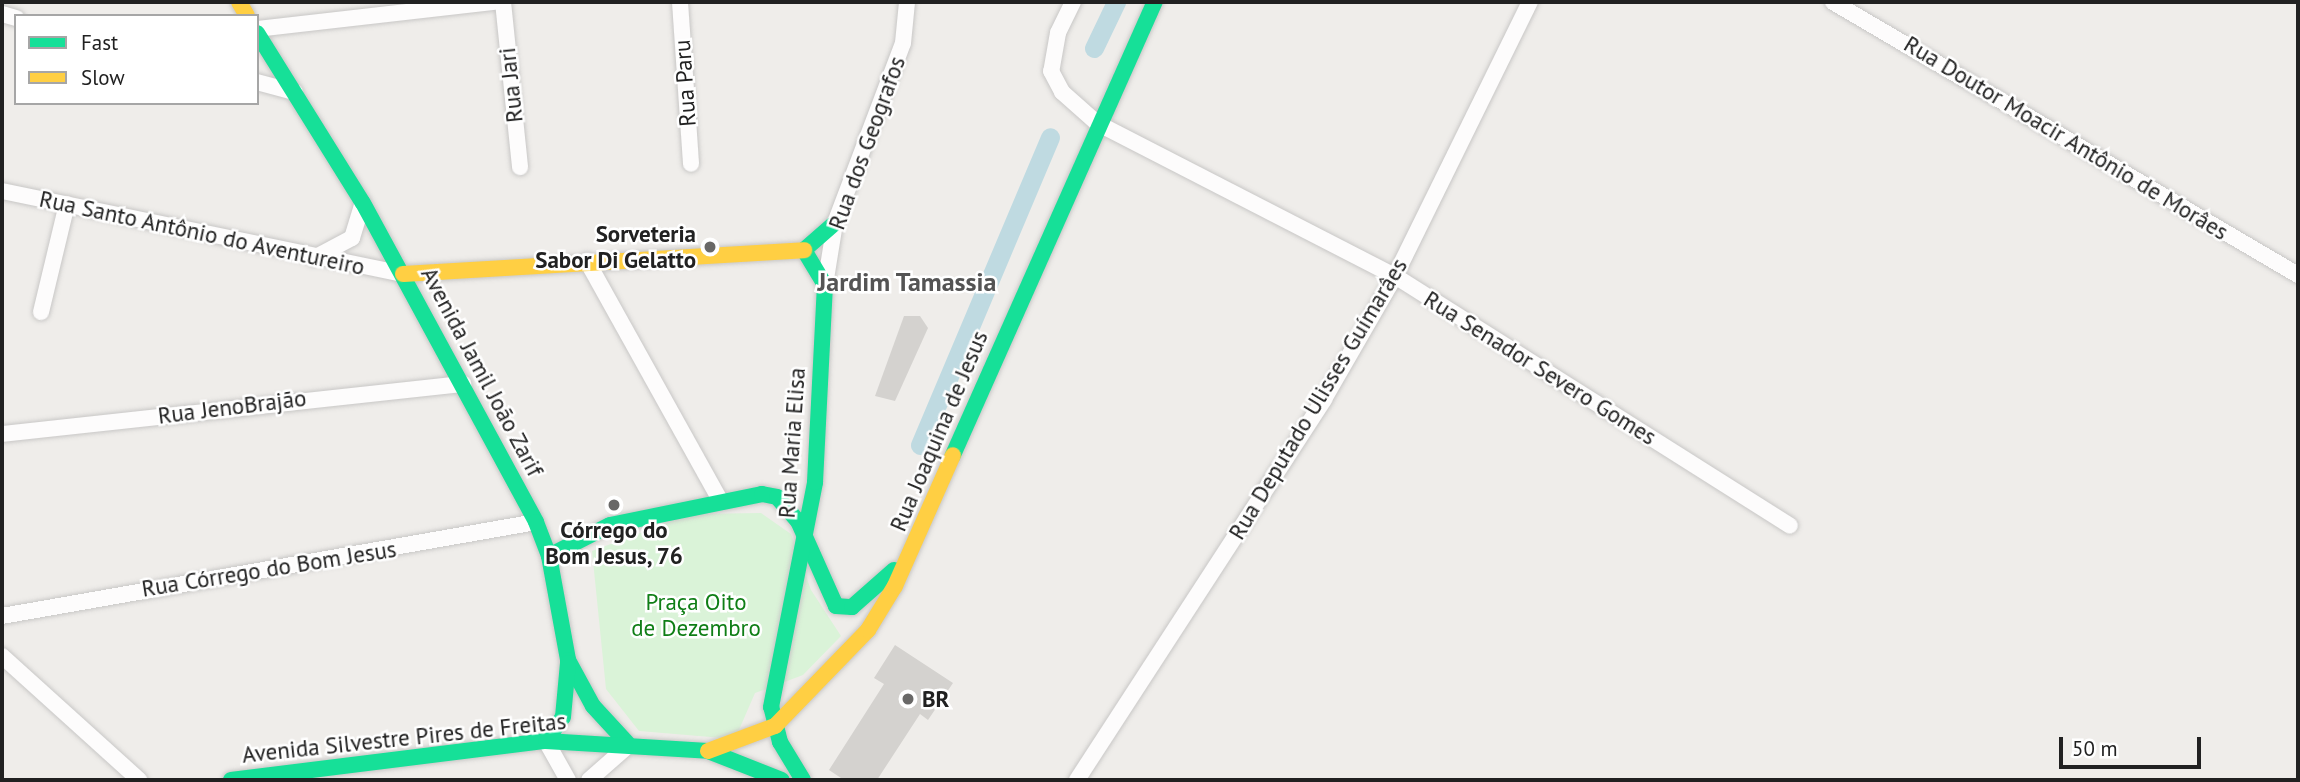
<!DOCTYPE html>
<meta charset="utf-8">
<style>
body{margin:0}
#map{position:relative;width:2300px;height:782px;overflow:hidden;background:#efedea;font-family:"PT Sans",sans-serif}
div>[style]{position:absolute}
.park>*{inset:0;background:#daf3d8}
.canal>*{height:19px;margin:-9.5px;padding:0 9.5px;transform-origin:9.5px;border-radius:9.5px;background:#bfdae1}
.building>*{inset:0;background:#d4d2cf}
.roads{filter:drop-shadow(0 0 2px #c8c7c6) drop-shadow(0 0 2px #c8c7c6)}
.street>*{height:16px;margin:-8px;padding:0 8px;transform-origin:8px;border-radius:8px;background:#fdfcfc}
.fast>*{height:16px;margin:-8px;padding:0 8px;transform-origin:8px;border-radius:8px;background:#16e098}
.slow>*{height:16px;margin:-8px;padding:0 8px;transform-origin:8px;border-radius:8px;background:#ffcf43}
.dots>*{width:19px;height:19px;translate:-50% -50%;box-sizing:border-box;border:4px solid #fff;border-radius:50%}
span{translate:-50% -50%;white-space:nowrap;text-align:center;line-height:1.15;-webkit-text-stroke:5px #fff;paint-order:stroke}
.street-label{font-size:23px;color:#212121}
.poi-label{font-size:23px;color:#212121;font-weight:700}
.right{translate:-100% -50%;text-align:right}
.left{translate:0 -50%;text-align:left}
.park-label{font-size:23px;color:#0f7e16}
.quarter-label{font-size:26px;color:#545454;font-weight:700}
.frame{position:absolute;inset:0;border:4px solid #212121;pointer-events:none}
.legend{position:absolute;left:14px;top:14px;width:245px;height:91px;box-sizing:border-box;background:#fff;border:2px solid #a6a6a6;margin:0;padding:9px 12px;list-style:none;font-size:21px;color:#212121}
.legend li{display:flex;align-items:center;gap:14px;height:35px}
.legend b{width:35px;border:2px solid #a6a6a6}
.scale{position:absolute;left:2059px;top:737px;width:142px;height:32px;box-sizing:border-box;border:4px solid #212121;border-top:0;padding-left:9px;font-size:21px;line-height:24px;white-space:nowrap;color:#212121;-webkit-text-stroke:5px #fff;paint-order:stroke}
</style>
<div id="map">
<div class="park">
<div style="clip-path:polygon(761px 513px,791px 534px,811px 590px,841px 636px,803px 675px,755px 693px,735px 739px,639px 731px,606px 689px,592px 551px,691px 514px)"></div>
</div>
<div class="canal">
<div style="left:1094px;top:48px;width:51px;rotate:-64.4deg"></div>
<div style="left:920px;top:445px;width:334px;rotate:-67.1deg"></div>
</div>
<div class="building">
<div style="clip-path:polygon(904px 316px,920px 316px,928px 328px,895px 401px,875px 396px)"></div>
<div style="clip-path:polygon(895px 645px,953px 683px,928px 720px,920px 714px,877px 780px,844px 780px,829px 770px,884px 684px,874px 678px)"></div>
</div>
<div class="roads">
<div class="street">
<div style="left:503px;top:2px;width:166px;rotate:84.1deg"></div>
<div style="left:680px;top:2px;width:162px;rotate:86.1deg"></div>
<div style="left:1073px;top:2px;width:34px;rotate:116deg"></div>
<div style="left:1058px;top:33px;width:39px;rotate:100deg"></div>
<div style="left:1051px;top:71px;width:24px;rotate:62deg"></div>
<div style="left:1062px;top:92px;width:47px;rotate:41.5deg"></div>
<div style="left:1097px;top:123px;width:335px;rotate:27.2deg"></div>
<div style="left:1395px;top:276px;width:467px;rotate:32.3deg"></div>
<div style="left:1833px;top:2px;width:539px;rotate:30.42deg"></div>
<div style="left:2px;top:14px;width:15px;rotate:16deg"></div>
<div style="left:257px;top:29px;width:240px;rotate:-6.5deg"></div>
<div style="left:257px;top:82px;width:39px;rotate:15deg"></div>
<div style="left:2px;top:191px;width:409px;rotate:11.7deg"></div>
<div style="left:314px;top:258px;width:43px;rotate:-27.8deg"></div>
<div style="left:352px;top:238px;width:37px;rotate:-73deg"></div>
<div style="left:587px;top:261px;width:271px;rotate:60.9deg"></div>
<div style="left:825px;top:285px;width:63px;rotate:-80.8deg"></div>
<div style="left:835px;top:223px;width:192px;rotate:-69.3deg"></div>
<div style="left:903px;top:43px;width:41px;rotate:-84.4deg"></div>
<div style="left:41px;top:312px;width:111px;rotate:-76.5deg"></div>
<div style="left:2px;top:434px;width:464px;rotate:-6.2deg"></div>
<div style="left:2px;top:616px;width:542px;rotate:-9.98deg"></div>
<div style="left:2px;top:656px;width:185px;rotate:42.1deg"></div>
<div style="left:546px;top:741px;width:45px;rotate:60.6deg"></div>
<div style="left:589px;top:780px;width:53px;rotate:-41.2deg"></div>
<div style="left:1077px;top:780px;width:454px;rotate:-57deg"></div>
<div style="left:1324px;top:399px;width:142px;rotate:-60deg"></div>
<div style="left:1395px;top:276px;width:305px;rotate:-63.8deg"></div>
</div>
<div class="fast">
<div style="left:257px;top:33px;width:200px;rotate:58.1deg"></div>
<div style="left:363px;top:203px;width:363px;rotate:61.5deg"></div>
<div style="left:536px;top:522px;width:36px;rotate:69deg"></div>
<div style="left:549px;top:556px;width:106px;rotate:79.6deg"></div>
<div style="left:568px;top:660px;width:52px;rotate:61.5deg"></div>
<div style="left:593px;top:706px;width:53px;rotate:47.3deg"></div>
<div style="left:804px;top:250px;width:41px;rotate:-41.1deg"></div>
<div style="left:953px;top:455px;width:496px;rotate:-66deg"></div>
<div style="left:549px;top:556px;width:68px;rotate:-26.9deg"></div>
<div style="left:610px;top:525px;width:155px;rotate:-11.5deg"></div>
<div style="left:762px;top:494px;width:15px;rotate:11deg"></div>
<div style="left:777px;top:497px;width:32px;rotate:49deg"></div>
<div style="left:798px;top:521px;width:93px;rotate:65.9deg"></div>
<div style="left:836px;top:606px;width:16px;rotate:4deg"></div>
<div style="left:852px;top:607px;width:56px;rotate:-41.4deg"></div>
<div style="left:546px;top:741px;width:29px;rotate:-55deg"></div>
<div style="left:563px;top:717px;width:54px;rotate:-84.7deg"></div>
<div style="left:231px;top:780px;width:317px;rotate:-7.1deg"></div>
<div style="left:546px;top:741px;width:162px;rotate:3.5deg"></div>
<div style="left:708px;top:751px;width:79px;rotate:21.4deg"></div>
<div style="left:803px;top:780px;width:44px;rotate:-121.2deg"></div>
<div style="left:780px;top:742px;width:36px;rotate:-104deg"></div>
<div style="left:771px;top:707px;width:229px;rotate:-78.9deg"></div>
<div style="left:815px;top:482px;width:197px;rotate:-87.1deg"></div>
<div style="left:825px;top:285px;width:41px;rotate:-121deg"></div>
</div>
<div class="slow">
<div style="left:239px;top:2px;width:16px;rotate:60deg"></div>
<div style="left:403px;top:274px;width:402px;rotate:-3.4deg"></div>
<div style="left:708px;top:751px;width:72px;rotate:-20.5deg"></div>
<div style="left:775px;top:726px;width:134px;rotate:-45.9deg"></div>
<div style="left:868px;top:630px;width:52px;rotate:-58.5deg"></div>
<div style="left:895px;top:586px;width:143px;rotate:-66.1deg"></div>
</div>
</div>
<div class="dots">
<div style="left:710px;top:247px;background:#696867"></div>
<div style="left:614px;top:505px;background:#696867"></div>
<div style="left:908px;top:699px;background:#696867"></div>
</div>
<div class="street-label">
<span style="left:685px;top:83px;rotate:-94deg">Rua Paru</span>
<span style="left:511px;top:85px;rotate:-96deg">Rua Jari</span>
<span style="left:2066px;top:138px;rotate:31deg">Rua Doutor Moacir Antônio de Morâes</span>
<span style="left:867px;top:143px;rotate:-70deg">Rua dos Geografos</span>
<span style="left:202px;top:233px;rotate:12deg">Rua Santo Antônio do Aventureiro</span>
<span style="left:1540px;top:368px;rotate:32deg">Rua Senador Severo Gomes</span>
<span style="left:482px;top:372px;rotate:62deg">Avenida Jamil João Zarif</span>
<span style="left:1318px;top:399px;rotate:-59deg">Rua Deputado Ulisses Guímarâes</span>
<span style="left:232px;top:407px;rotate:-7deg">Rua JenoBrajão</span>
<span style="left:939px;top:431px;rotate:-67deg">Rua Joaquina de Jesus</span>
<span style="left:792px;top:443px;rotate:-86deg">Rua Maria Elisa</span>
<span style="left:269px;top:569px;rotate:-9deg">Rua Córrego do Bom Jesus</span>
<span style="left:404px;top:738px;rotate:-6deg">Avenida Silvestre Pires de Freitas</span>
</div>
<div class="poi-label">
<span class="right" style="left:696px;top:247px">Sorveteria<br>Sabor Di Gelatto</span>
<span style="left:614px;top:543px">Córrego do<br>Bom Jesus, 76</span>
<span class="left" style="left:922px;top:699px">BR</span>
</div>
<div class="park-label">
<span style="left:696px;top:615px">Praça Oito<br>de Dezembro</span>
</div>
<div class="quarter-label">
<span style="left:907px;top:282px">Jardim Tamassia</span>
</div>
<div class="frame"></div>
<ul class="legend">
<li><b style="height:9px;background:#16e098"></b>Fast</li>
<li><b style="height:9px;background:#ffcf43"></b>Slow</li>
</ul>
<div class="scale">50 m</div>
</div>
